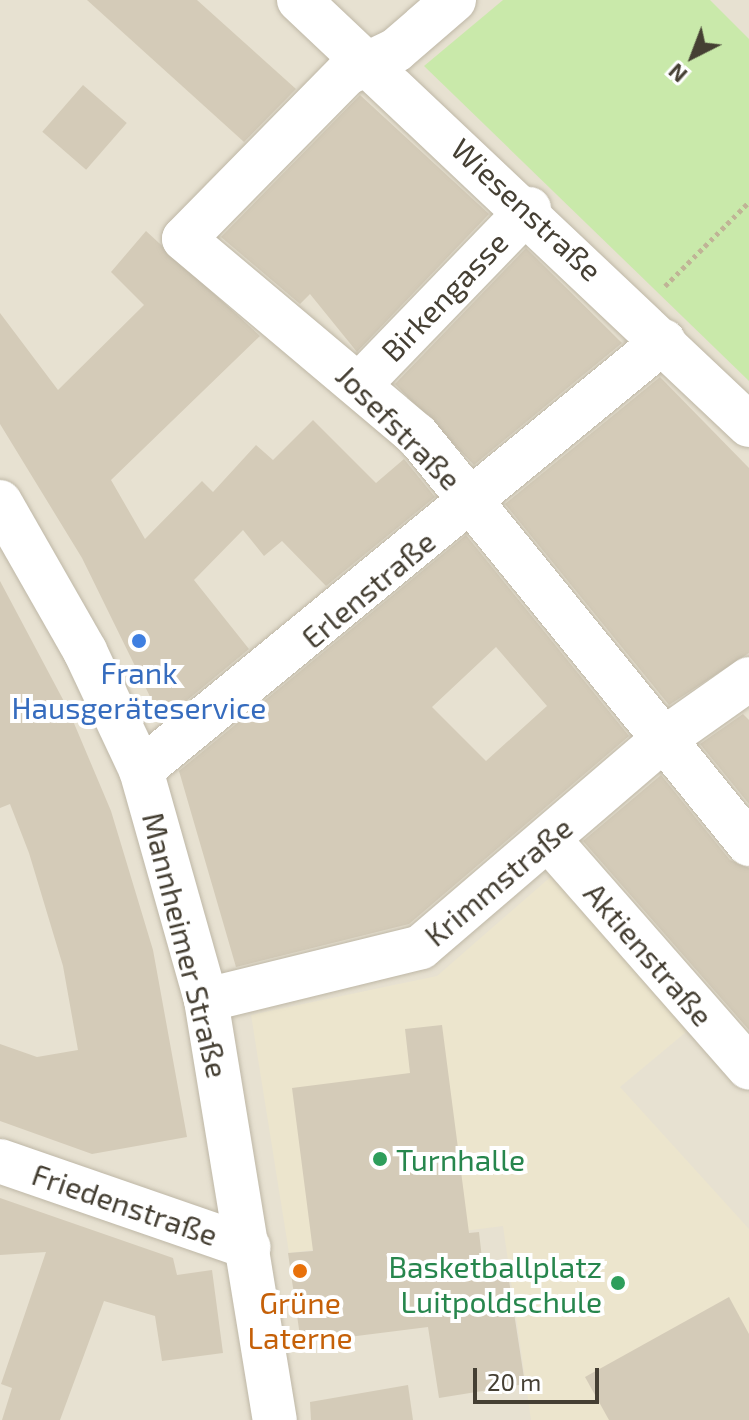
<!DOCTYPE html>
<meta charset="utf-8">
<style>
body{margin:0}
#map{position:relative;width:749px;height:1420px;overflow:hidden;background:#f3efe3;font-family:"Exo 2",sans-serif}
div>[style]{position:absolute}
.residential>*{inset:0;background:#e7e1d1;transform-origin:0 0}
.education>*{inset:0;background:#ece5cd}
.green>*{inset:0;background:#c9e9aa}
.building>*{inset:0;background:#d4cbb8;transform-origin:0 0}
.path>*{height:5px;margin-top:-2.5px;transform-origin:0;background:repeating-linear-gradient(90deg,#c0b496 0 4px,transparent 0 8px)}
.roads{filter:drop-shadow(0 0 2px #beb7a6) drop-shadow(0 0 2px #beb7a6)}
.street>*{height:44px;margin:-22px;padding:0 22px;transform-origin:22px;border-radius:22px;background:#fff}
.dots>*{width:22px;height:22px;translate:-50% -50%;box-sizing:border-box;border:4px solid #fff;border-radius:50%}
span{translate:-50% -50%;white-space:nowrap;text-align:center;line-height:1.15;-webkit-text-stroke:8px #fff;paint-order:stroke}
.street-label{font-size:30px;color:#453f33}
.shop-label{font-size:30px;color:#366cbe}
.leisure-label{font-size:30px;color:#27864d}
.left{translate:0 -50%;text-align:left}
.right{translate:-100% -50%;text-align:right}
.food-label{font-size:30px;color:#c56008}
.north{position:absolute;left:653px;top:16px;width:80px;height:80px;-webkit-text-stroke:6px #fff;paint-order:stroke;rotate:222deg;font-size:22px;font-weight:700;line-height:32px;text-align:center;color:#453f33}
.north::after{content:'';display:block;margin:auto;width:28px;height:36px;background:#453f33;clip-path:polygon(50% 0,100% 100%,50% 72%,0 100%)}
.scale{position:absolute;left:473px;top:1368px;width:126px;height:36px;box-sizing:border-box;border:4px solid #453f33;border-top:0;padding-left:10px;font-size:24px;line-height:28px;white-space:nowrap;color:#453f33;-webkit-text-stroke:6px #fff;paint-order:stroke}
</style>
<div id="map">
<div class="residential">
<div style="left:0;top:0;width:749px;height:1420px"></div>
</div>
<div class="education">
<div style="clip-path:polygon(554px 874px,692px 1027px,620px 1087px,749px 1229px,749px 1420px,531px 1420px,503px 1226px,289px 1253px,251px 1015px,437px 976px)"></div>
</div>
<div class="green">
<div style="clip-path:polygon(503px 0,710px 0,749px 39px,749px 381px,424px 66px)"></div>
</div>
<div class="building">
<div style="clip-path:polygon(87px 0,197px 0,296px 89px,244px 142px)"></div>
<div style="left:83px;top:85px;width:58px;height:62px;rotate:41deg"></div>
<div style="clip-path:polygon(360px 95px,489px 214px,357px 352px,310px 294px,300px 304px,221px 237px)"></div>
<div style="clip-path:polygon(146px 231px,260px 336px,111px 480px,145px 539px,202px 481px,213px 492px,256px 445px,273px 460px,313px 420px,376px 483px,404px 459px,435px 497px,326px 586px,282px 541px,264px 556px,243px 530px,194px 580px,249px 649px,162px 721px,82px 558px,0 424px,0 313px,58px 390px,144px 305px,111px 272px)"></div>
<div style="clip-path:polygon(526px 248px,622px 343px,474px 465px,395px 384px)"></div>
<div style="clip-path:polygon(660px 377px,749px 468px,749px 653px,669px 705px,505px 504px)"></div>
<div style="clip-path:polygon(evenodd,466px 535px,629px 736px,409px 924px,236px 967px,179px 771px,466px 535px,496px 647px,547px 706px,486px 761px,432px 707px,496px 647px)"></div>
<div style="clip-path:polygon(0 581px,68px 709px,111px 811px,153px 950px,187px 1137px,92px 1154px,0 1121px,0 1044px,37px 1057px,78px 1050px,63px 966px,29px 853px,10px 804px,0 808px)"></div>
<div style="clip-path:polygon(743px 714px,749px 720px,749px 804px,700px 744px)"></div>
<div style="clip-path:polygon(661px 775px,730px 860px,749px 868px,749px 1030px,583px 841px)"></div>
<div style="clip-path:polygon(442px 1025px,469px 1233px,479px 1232px,484px 1276px,508px 1274px,525px 1384px,439px 1398px,428px 1327px,301px 1343px,288px 1253px,313px 1251px,292px 1088px,410px 1073px,405px 1029px)"></div>
<div style="clip-path:polygon(0 1198px,173px 1258px,177px 1275px,212px 1270px,223px 1353px,162px 1361px,155px 1316px,104px 1301px,60px 1420px,2px 1420px,12px 1388px,1px 1384px,46px 1252px,0 1255px)"></div>
<div style="clip-path:polygon(729px 1297px,749px 1334px,749px 1420px,609px 1420px,585px 1377px)"></div>
<div style="clip-path:polygon(408px 1385px,413px 1420px,311px 1420px,310px 1402px)"></div>
</div>
<div class="path">
<div style="left:665px;top:286px;width:119px;rotate:-45deg"></div>
</div>
<div class="roads">
<div class="street">
<div style="left:299px;top:0;width:619px;rotate:43.36deg"></div>
<div style="left:454px;top:0;width:77px;rotate:139.2deg"></div>
<div style="left:396px;top:50px;width:55px;rotate:154.4deg"></div>
<div style="left:346px;top:74px;width:231px;rotate:134.5deg"></div>
<div style="left:184px;top:239px;width:304px;rotate:40.1deg"></div>
<div style="left:417px;top:435px;width:527px;rotate:50.93deg"></div>
<div style="left:361px;top:383px;width:242px;rotate:-46deg"></div>
<div style="left:0;top:502px;width:172px;rotate:60.3deg"></div>
<div style="left:85px;top:651px;width:132px;rotate:64.8deg"></div>
<div style="left:141px;top:770px;width:239px;rotate:74.2deg"></div>
<div style="left:206px;top:1000px;width:426px;rotate:80.7deg"></div>
<div style="left:141px;top:770px;width:676px;rotate:-39.36deg"></div>
<div style="left:549px;top:840px;width:303px;rotate:48.7deg"></div>
<div style="left:206px;top:1000px;width:221px;rotate:-13.8deg"></div>
<div style="left:421px;top:947px;width:320px;rotate:-40.6deg"></div>
<div style="left:664px;top:739px;width:104px;rotate:-35.2deg"></div>
<div style="left:0;top:1161px;width:263px;rotate:19.1deg"></div>
</div>
</div>
<div class="dots">
<div style="left:139px;top:641px;background:#3f7fe0"></div>
<div style="left:380px;top:1159px;background:#2e9e5b"></div>
<div style="left:300px;top:1271px;background:#e8710a"></div>
<div style="left:618px;top:1283px;background:#2e9e5b"></div>
</div>
<div class="street-label">
<span style="left:527px;top:209px;rotate:43deg">Wiesenstraße</span>
<span style="left:444px;top:296px;rotate:-46deg">Birkengasse</span>
<span style="left:399px;top:427px;rotate:45deg">Josefstraße</span>
<span style="left:368px;top:589px;rotate:-40deg">Erlenstraße</span>
<span style="left:498px;top:881px;rotate:-40deg">Krimmstraße</span>
<span style="left:186px;top:945px;rotate:76deg">Mannheimer Straße</span>
<span style="left:649px;top:954px;rotate:49deg">Aktienstraße</span>
<span style="left:125px;top:1204px;rotate:19deg">Friedenstraße</span>
</div>
<div class="shop-label">
<span style="left:139px;top:689px">Frank<br>Hausgeräteservice</span>
</div>
<div class="leisure-label">
<span class="left" style="left:396px;top:1159px">Turnhalle</span>
<span class="right" style="left:602px;top:1283px">Basketballplatz<br>Luitpoldschule</span>
</div>
<div class="food-label">
<span style="left:300px;top:1319px">Grüne<br>Laterne</span>
</div>
<div class="north">N</div>
<div class="scale">20 m</div>
</div>
